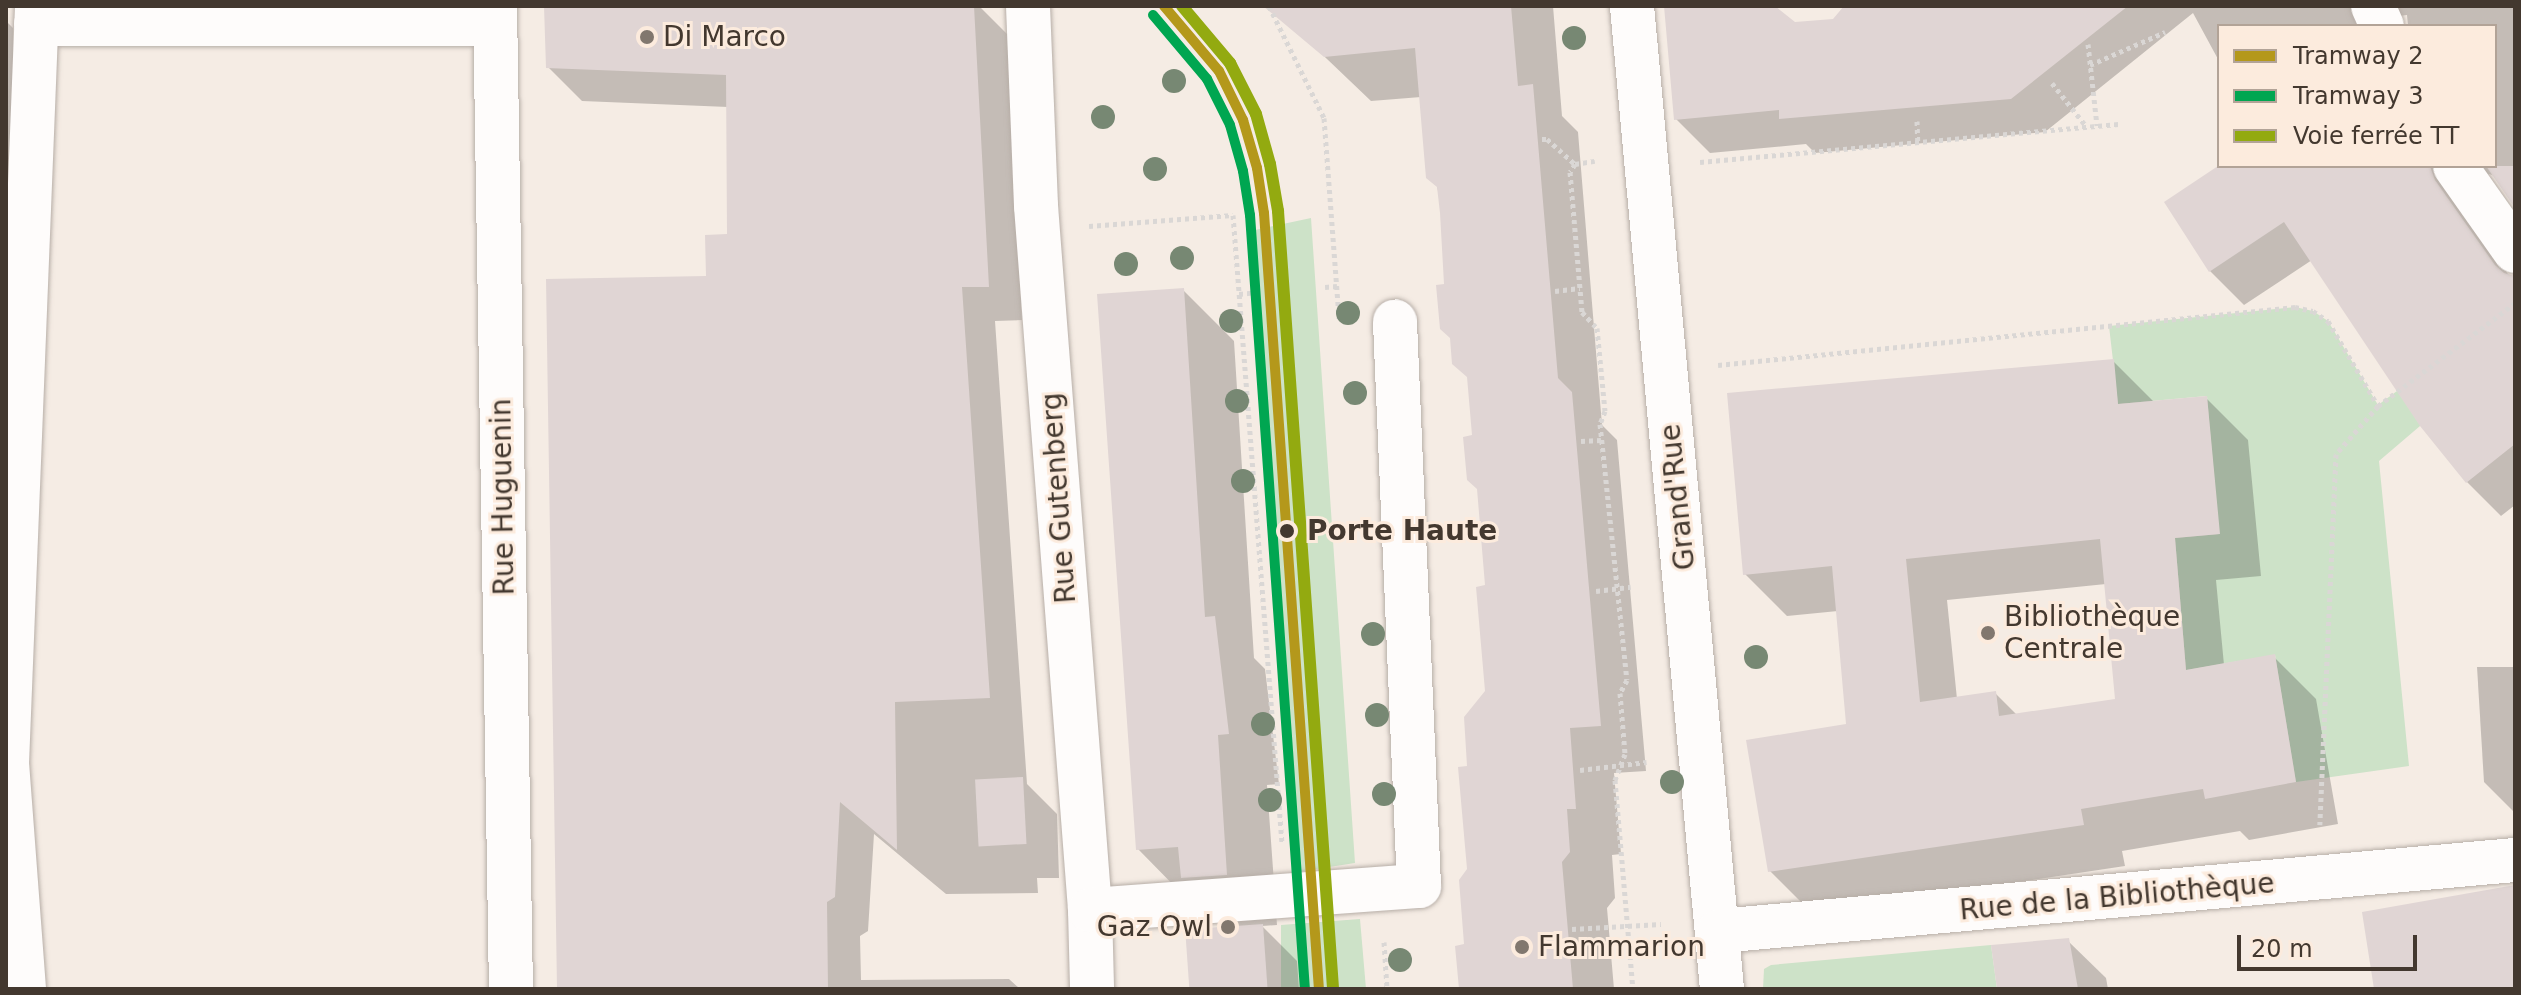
<!DOCTYPE html>
<meta charset="utf-8">
<style>
body{margin:0}
#map{position:relative;width:2521px;height:995px;overflow:hidden;background:#f5ece4;font-family:"DejaVu Sans",sans-serif}
div>[style]{position:absolute}
.green>*{inset:0;background:#cde2c8}
.shadow>*{inset:0;background:#0003}
.building>*{inset:0;background:#e0d5d4;transform-origin:0 0}
.path>*{height:5px;margin-top:-2.5px;transform-origin:0;background:repeating-linear-gradient(90deg,#dad7d5 0 4px,transparent 0 8px)}
.roads{filter:drop-shadow(0 0 2px #b7aea7) drop-shadow(0 0 2px #b7aea7)}
.minor>*{height:44px;margin:-22px;padding:0 22px;transform-origin:22px;border-radius:22px;background:#fefcfb}
.rail-1>*{height:12px;margin:-6px;padding:0 6px;transform-origin:6px;border-radius:6px;background:#93aa10}
.tram-1>*{height:10px;margin:-5px;padding:0 5px;transform-origin:5px;border-radius:5px;background:#b4981b}
.tram-2>*{height:10px;margin:-5px;padding:0 5px;transform-origin:5px;border-radius:5px;background:#00a651}
.trees>*{width:24px;height:24px;margin:-12px;border-radius:50%;background:#778873}
.dots>*{width:22px;height:22px;translate:-50% -50%;box-sizing:border-box;border:4px solid #fcebdd;border-radius:50%}
span{translate:-50% -50%;white-space:nowrap;text-align:center;line-height:1.15;-webkit-text-stroke:6px #fcebdd;paint-order:stroke}
.poi-label{font-size:28px;color:#43382f}
.left{translate:0 -50%;text-align:left}
.right{translate:-100% -50%;text-align:right}
.street-label{font-size:28px;color:#43382f}
.stop-label{font-size:28px;color:#43382f;font-weight:700}
.frame{position:absolute;inset:0;border:8px solid #43382f;pointer-events:none}
.legend{position:absolute;left:2217px;top:24px;width:280px;height:144px;box-sizing:border-box;background:#fcebdd;border:2px solid #b2a397;margin:0;padding:10px 14px;list-style:none;font-size:24px;color:#43382f}
.legend li{display:flex;align-items:center;gap:16px;height:40px}
.legend b{width:40px;border:2px solid #b2a397}
.scale{position:absolute;left:2237px;top:935px;width:180px;height:36px;box-sizing:border-box;border:4px solid #43382f;border-top:0;padding-left:10px;font-size:24px;line-height:28px;white-space:nowrap;color:#43382f;-webkit-text-stroke:6px #fcebdd;paint-order:stroke}
</style>
<div id="map">
<div class="green">
<div style="clip-path:polygon(1311px 218px,1355px 863px,1297px 872px,1294px 775px,1255px 230px)"></div>
<div style="clip-path:polygon(2515px 304px,2420px 426px,2379px 461px,2409px 766px,2296px 782px,2275px 655px,2186px 670px,2175px 538px,2219px 534px,2207px 396px,2118px 404px,2109px 326px,2295px 307px,2313px 311px,2328px 321px,2378px 405px)"></div>
<div style="clip-path:polygon(1360px 919px,1366px 989px,1281px 989px,1281px 925px)"></div>
<div style="clip-path:polygon(1991px 945px,1997px 989px,1763px 989px,1764px 969px,1771px 965px)"></div>
</div>
<div class="shadow">
<div style="clip-path:polygon(546px 6px,979px 6px,1007px 34px,1022px 320px,995px 321px,1027px 784px,1057px 814px,1059px 878px,1037px 878px,1038px 893px,946px 894px,874px 834px,868px 931px,860px 936px,861px 980px,1009px 979px,1020px 989px,560px 989px,708px 278px,729px 236px,728px 107px,582px 101px,548px 67px)"></div>
<div style="clip-path:polygon(1302px 6px,1553px 6px,1562px 116px,1578px 132px,1602px 425px,1617px 440px,1646px 771px,1614px 773px,1621px 854px,1612px 855px,1615px 898px,1607px 908px,1614px 989px,1461px 989px,1469px 870px,1470px 768px,1487px 692px,1487px 587px,1469px 378px,1446px 286px,1442px 213px,1421px 97px,1371px 101px,1305px 38px)"></div>
<div style="clip-path:polygon(1667px 6px,1772px 6px,1794px 25px,1834px 21px,1846px 6px,2515px 6px,2515px 204px,2495px 176px,2489px 174px,2474px 180px,2468px 216px,2510px 277px,2515px 278px,2515px 505px,2501px 516px,2467px 482px,2312px 260px,2244px 305px,2210px 271px,2167px 202px,2221px 166px,2495px 166px,2495px 26px,2408px 26px,2407px 15px,2398px 16px,2386px 26px,2219px 26px,2219px 61px,2193px 13px,2045px 132px,1815px 153px,1806px 144px,1710px 153px,1676px 119px)"></div>
<div style="clip-path:polygon(6px 21px,13px 28px,14px 208px,6px 394px)"></div>
<div style="clip-path:polygon(1183px 290px,1234px 341px,1254px 658px,1265px 669px,1279px 784px,1267px 785px,1277px 925px,1262px 926px,1297px 961px,1299px 989px,1193px 989px,1233px 928px,1204px 898px,1188px 900px,1138px 849px)"></div>
<div style="clip-path:polygon(evenodd,2113px 361px,2154px 402px,2206px 398px,2248px 440px,2261px 576px,2216px 580px,2224px 665px,2274px 657px,2316px 699px,2338px 824px,2249px 840px,2240px 831px,2122px 851px,2125px 866px,1812px 913px,1770px 871px,1849px 726px,1838px 611px,1787px 616px,1745px 574px,2113px 361px,2106px 584px,2117px 701px,2017px 715px,1995px 693px,1957px 699px,1947px 600px,2106px 584px)"></div>
<div style="clip-path:polygon(2477px 667px,2515px 667px,2515px 813px,2484px 782px)"></div>
<div style="clip-path:polygon(2068px 941px,2106px 978px,2108px 989px,1999px 989px)"></div>
</div>
<div class="building">
<div style="clip-path:polygon(544px 6px,974px 6px,989px 287px,962px 287px,990px 698px,895px 702px,897px 850px,840px 802px,835px 897px,827px 902px,828px 989px,557px 989px,546px 279px,706px 276px,705px 235px,727px 234px,726px 75px,546px 68px)"></div>
<div style="clip-path:polygon(1263px 6px,1511px 6px,1518px 86px,1533px 84px,1558px 378px,1572px 392px,1601px 726px,1570px 728px,1576px 809px,1567px 809px,1570px 852px,1562px 862px,1573px 989px,1459px 989px,1455px 946px,1464px 944px,1459px 880px,1467px 869px,1458px 767px,1467px 766px,1464px 717px,1485px 691px,1476px 587px,1485px 585px,1477px 489px,1467px 480px,1463px 437px,1472px 435px,1467px 377px,1452px 364px,1450px 338px,1440px 329px,1436px 285px,1444px 284px,1440px 213px,1437px 187px,1426px 178px,1415px 48px,1324px 57px)"></div>
<div style="clip-path:polygon(1664px 6px,1775px 6px,1795px 22px,1833px 19px,1844px 6px,2128px 6px,2011px 99px,1779px 119px,1779px 110px,1674px 120px)"></div>
<div style="clip-path:polygon(2218px 166px,2430px 166px,2435px 180px,2495px 265px,2504px 273px,2515px 276px,2515px 444px,2466px 483px,2420px 426px,2284px 222px,2209px 272px,2164px 202px)"></div>
<div style="clip-path:polygon(2486px 166px,2515px 166px,2515px 208px)"></div>
<div style="clip-path:polygon(1184px 288px,1205px 617px,1215px 616px,1229px 734px,1218px 735px,1227px 875px,1181px 878px,1178px 847px,1136px 850px,1097px 294px)"></div>
<div style="clip-path:polygon(evenodd,2114px 359px,2118px 404px,2207px 396px,2220px 534px,2175px 538px,2186px 670px,2275px 654px,2296px 782px,2205px 799px,2203px 789px,2081px 809px,2084px 825px,1768px 872px,1746px 740px,1846px 724px,1832px 566px,1743px 575px,1727px 393px,2114px 359px,2100px 539px,2115px 699px,1999px 716px,1996px 691px,1920px 702px,1906px 559px,2100px 539px)"></div>
<div style="left:1023px;top:777px;width:67px;height:48px;rotate:87deg"></div>
<div style="clip-path:polygon(2515px 885px,2515px 989px,2374px 989px,2362px 912px)"></div>
<div style="left:1263px;top:924px;width:65px;height:78px;rotate:86deg"></div>
<div style="clip-path:polygon(2069px 938px,2078px 989px,1997px 989px,1991px 945px)"></div>
</div>
<div class="path">
<div style="left:1269px;top:6px;width:125px;rotate:63.8deg"></div>
<div style="left:1324px;top:118px;width:201px;rotate:85.7deg"></div>
<div style="left:2088px;top:44px;width:82px;rotate:83.7deg"></div>
<div style="left:2090px;top:65px;width:82px;rotate:-23.7deg"></div>
<div style="left:2052px;top:83px;width:55px;rotate:51.7deg"></div>
<div style="left:1917px;top:121px;width:23px;rotate:88deg"></div>
<div style="left:1542px;top:139px;width:5px"></div>
<div style="left:1547px;top:139px;width:38px;rotate:42deg"></div>
<div style="left:1575px;top:164px;width:20px;rotate:-9deg"></div>
<div style="left:1700px;top:162px;width:423px;rotate:-5.2deg"></div>
<div style="left:1575px;top:164px;width:9px;rotate:122deg"></div>
<div style="left:1570px;top:172px;width:141px;rotate:85.1deg"></div>
<div style="left:1582px;top:312px;width:22px;rotate:47deg"></div>
<div style="left:1597px;top:328px;width:83px;rotate:84.5deg"></div>
<div style="left:1605px;top:411px;width:14px;rotate:111deg"></div>
<div style="left:1600px;top:424px;width:257px;rotate:84deg"></div>
<div style="left:1627px;top:680px;width:15px;rotate:118deg"></div>
<div style="left:1620px;top:693px;width:61px;rotate:85.3deg"></div>
<div style="left:1625px;top:754px;width:28px;rotate:111deg"></div>
<div style="left:1615px;top:780px;width:210px;rotate:85.1deg"></div>
<div style="left:1089px;top:226px;width:144px;rotate:-4.4deg"></div>
<div style="left:1233px;top:215px;width:630px;rotate:85.54deg"></div>
<div style="left:1325px;top:287px;width:12px;rotate:-5deg"></div>
<div style="left:1555px;top:291px;width:25px;rotate:-7deg"></div>
<div style="left:1239px;top:294px;width:18px;rotate:-6deg"></div>
<div style="left:1718px;top:365px;width:580px;rotate:-5.74deg"></div>
<div style="left:2295px;top:307px;width:18px;rotate:13deg"></div>
<div style="left:2313px;top:311px;width:18px;rotate:34deg"></div>
<div style="left:2328px;top:321px;width:99px;rotate:59.5deg"></div>
<div style="left:2378px;top:406px;width:64px;rotate:131.2deg"></div>
<div style="left:2336px;top:454px;width:371px;rotate:92.5deg"></div>
<div style="left:2378px;top:406px;width:170px;rotate:-36.9deg"></div>
<div style="left:1581px;top:441px;width:20px;rotate:-3deg"></div>
<div style="left:1596px;top:591px;width:35px;rotate:-7deg"></div>
<div style="left:1580px;top:770px;width:67px;rotate:-6.8deg"></div>
<div style="left:1572px;top:929px;width:89px;rotate:-3.2deg"></div>
<div style="left:1384px;top:942px;width:47px;rotate:86.3deg"></div>
</div>
<div class="roads">
<div class="minor">
<div style="left:495px;top:6px;width:983px;rotate:89.07deg"></div>
<div style="left:1028px;top:6px;width:200px;rotate:87.7deg"></div>
<div style="left:1036px;top:206px;width:706px;rotate:85.61deg"></div>
<div style="left:1090px;top:910px;width:79px;rotate:88.5deg"></div>
<div style="left:1632px;top:6px;width:987px;rotate:84.77deg"></div>
<div style="left:2373px;top:6px;width:22px;rotate:66deg"></div>
<div style="left:36px;top:24px;width:459px"></div>
<div style="left:2455px;top:166px;width:104px;rotate:54.8deg"></div>
<div style="left:1090px;top:910px;width:330px;rotate:-4.2deg"></div>
<div style="left:1419px;top:886px;width:565px;rotate:-92.44deg"></div>
<div style="left:1719px;top:931px;width:799px;rotate:-5.1deg"></div>
<div style="left:24px;top:989px;width:226px;rotate:-94.3deg"></div>
<div style="left:7px;top:764px;width:759px;rotate:-87.73deg"></div>
</div>
</div>
<div class="rail-1">
<div style="left:1182px;top:6px;width:75px;rotate:49.9deg"></div>
<div style="left:1230px;top:63px;width:57px;rotate:63deg"></div>
<div style="left:1256px;top:114px;width:52px;rotate:74.4deg"></div>
<div style="left:1270px;top:164px;width:48px;rotate:80.3deg"></div>
<div style="left:1278px;top:211px;width:779px;rotate:85.95deg"></div>
</div>
<div class="tram-1">
<div style="left:1164px;top:6px;width:85px;rotate:49.8deg"></div>
<div style="left:1219px;top:71px;width:55px;rotate:63.9deg"></div>
<div style="left:1243px;top:120px;width:50px;rotate:73.7deg"></div>
<div style="left:1257px;top:168px;width:46px;rotate:81.2deg"></div>
<div style="left:1264px;top:213px;width:778px;rotate:85.95deg"></div>
</div>
<div class="tram-2">
<div style="left:1153px;top:15px;width:84px;rotate:49.8deg"></div>
<div style="left:1207px;top:79px;width:51px;rotate:63.4deg"></div>
<div style="left:1230px;top:125px;width:48px;rotate:74.2deg"></div>
<div style="left:1243px;top:171px;width:45px;rotate:81deg"></div>
<div style="left:1250px;top:215px;width:776px;rotate:85.94deg"></div>
</div>
<div class="trees">
<div style="left:1574px;top:38px"></div>
<div style="left:1174px;top:81px"></div>
<div style="left:1103px;top:117px"></div>
<div style="left:1155px;top:169px"></div>
<div style="left:1182px;top:258px"></div>
<div style="left:1126px;top:264px"></div>
<div style="left:1348px;top:313px"></div>
<div style="left:1231px;top:321px"></div>
<div style="left:1355px;top:393px"></div>
<div style="left:1237px;top:401px"></div>
<div style="left:1243px;top:481px"></div>
<div style="left:1373px;top:634px"></div>
<div style="left:1756px;top:657px"></div>
<div style="left:1377px;top:715px"></div>
<div style="left:1263px;top:724px"></div>
<div style="left:1672px;top:782px"></div>
<div style="left:1384px;top:794px"></div>
<div style="left:1270px;top:800px"></div>
<div style="left:1400px;top:960px"></div>
</div>
<div class="dots">
<div style="left:647px;top:37px;background:#81776e"></div>
<div style="left:1287px;top:531px;background:#43382f"></div>
<div style="left:1988px;top:633px;background:#81776e"></div>
<div style="left:1228px;top:927px;background:#81776e"></div>
<div style="left:1522px;top:947px;background:#81776e"></div>
</div>
<div class="poi-label">
<span class="left" style="left:663px;top:37px">Di Marco</span>
<span class="left" style="left:2004px;top:633px">Bibliothèque<br>Centrale</span>
<span class="right" style="left:1212px;top:927px">Gaz Owl</span>
<span class="left" style="left:1538px;top:947px">Flammarion</span>
</div>
<div class="street-label">
<span style="left:503px;top:497px;rotate:-91deg">Rue Huguenin</span>
<span style="left:1678px;top:497px;rotate:-96deg">Grand'Rue</span>
<span style="left:1059px;top:498px;rotate:-94deg">Rue Gutenberg</span>
<span style="left:2117px;top:897px;rotate:-5deg">Rue de la Bibliothèque</span>
</div>
<div class="stop-label">
<span class="left" style="left:1307px;top:531px">Porte Haute</span>
</div>
<div class="frame"></div>
<ul class="legend">
<li><b style="height:10px;background:#b4981b"></b>Tramway 2</li>
<li><b style="height:10px;background:#00a651"></b>Tramway 3</li>
<li><b style="height:10px;background:#93aa10"></b>Voie ferrée TT</li>
</ul>
<div class="scale">20 m</div>
</div>
